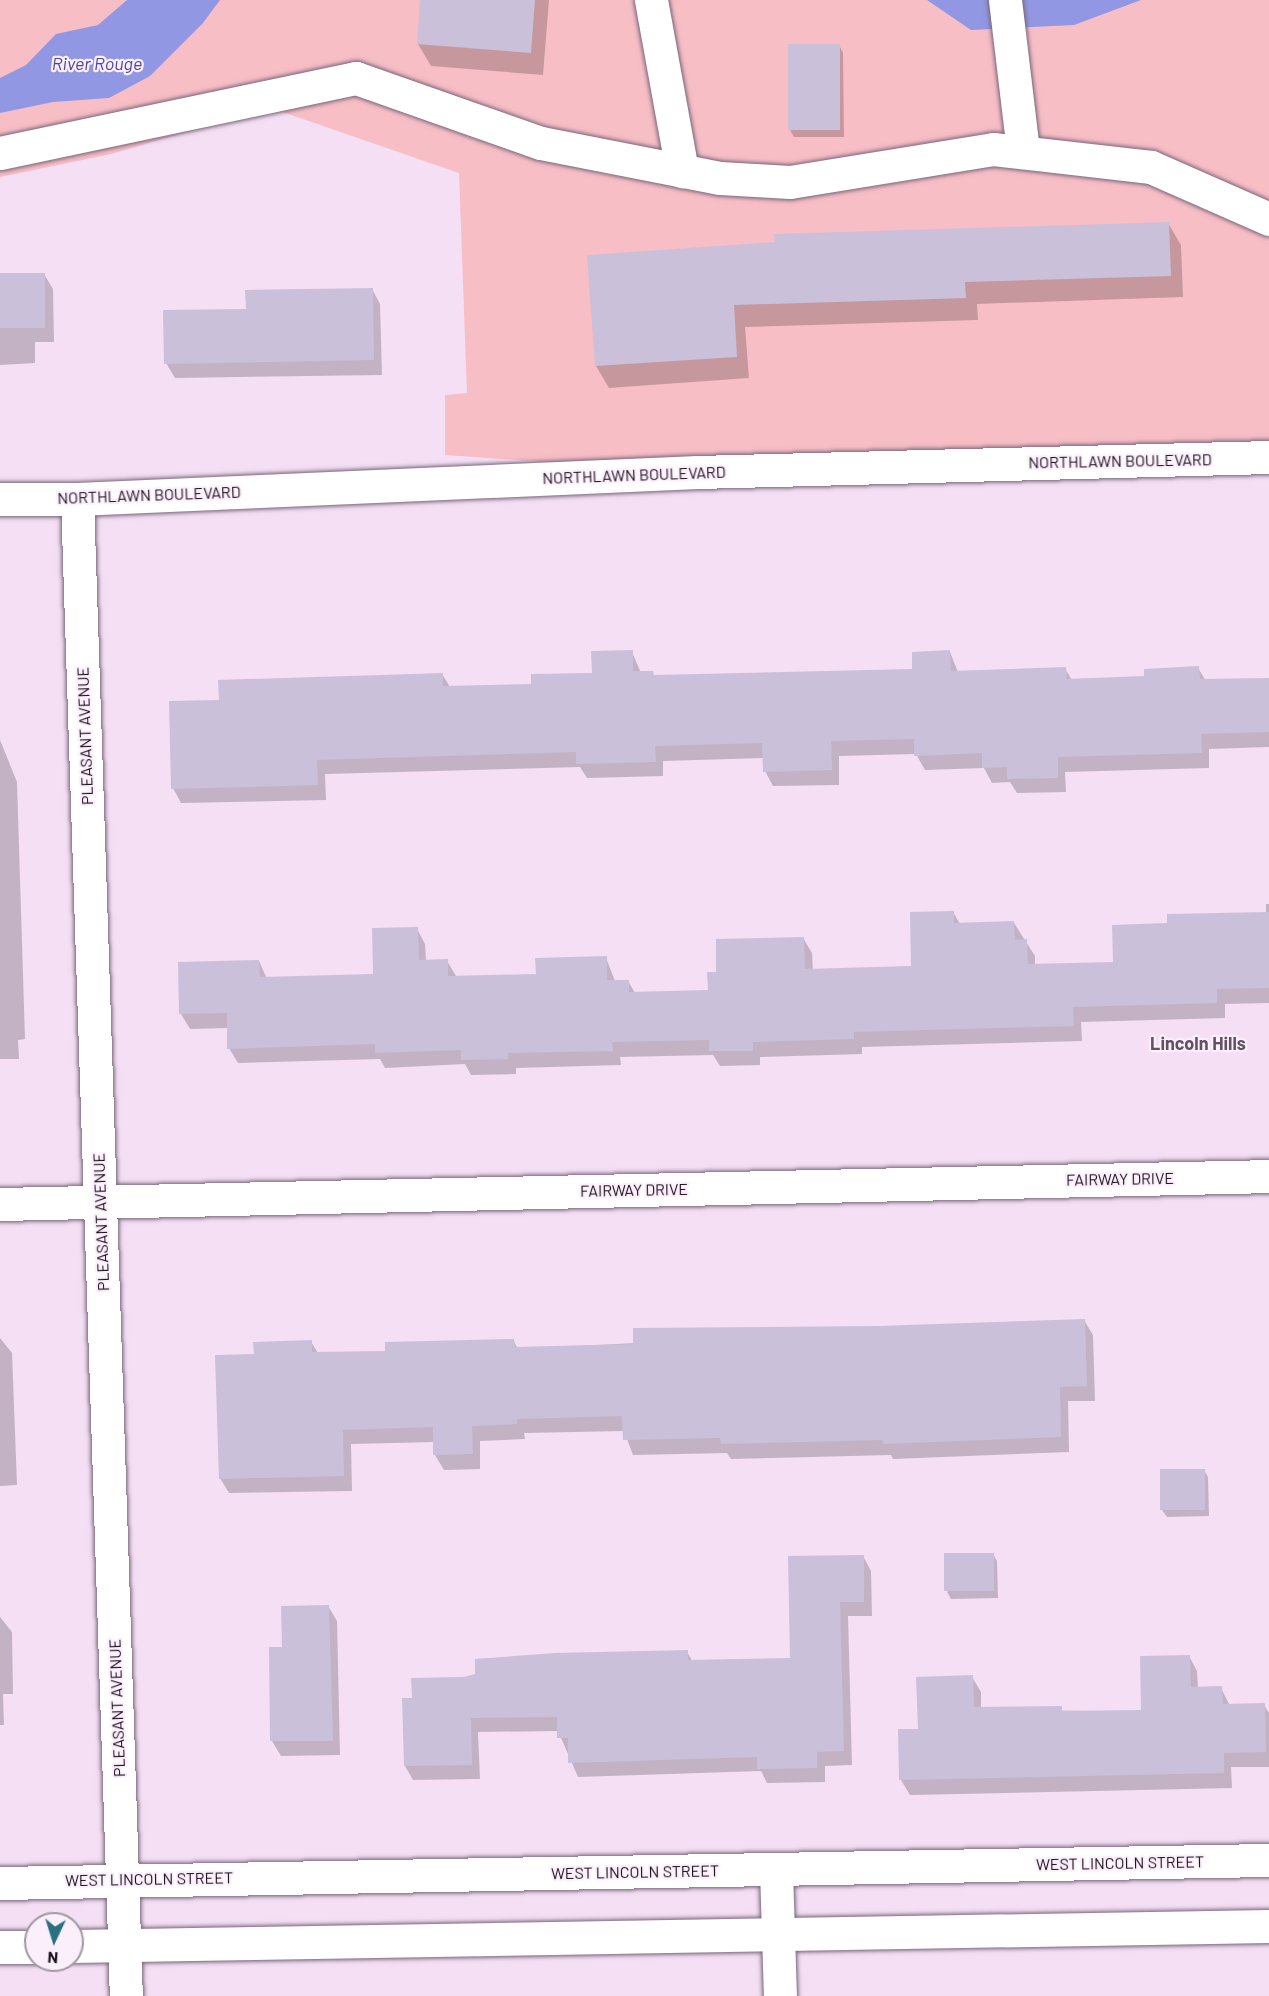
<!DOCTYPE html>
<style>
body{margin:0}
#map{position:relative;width:1269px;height:1996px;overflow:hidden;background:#f4dff5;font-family:Barlow,sans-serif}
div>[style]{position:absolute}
.green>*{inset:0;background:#f8bec6}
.water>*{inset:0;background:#9197e2}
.shadow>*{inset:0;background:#0003}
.building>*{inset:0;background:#cac0da;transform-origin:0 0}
.roads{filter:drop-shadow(0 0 2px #79667a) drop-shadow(0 0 2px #79667a)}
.minor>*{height:33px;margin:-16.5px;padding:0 16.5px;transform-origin:16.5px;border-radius:16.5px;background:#fff}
span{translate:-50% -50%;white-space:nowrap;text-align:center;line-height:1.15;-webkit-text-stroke:4.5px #fceffc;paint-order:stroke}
.street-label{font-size:16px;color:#19121a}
.water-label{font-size:18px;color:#4947a1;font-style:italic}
.neighbourhood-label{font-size:18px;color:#625063;font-weight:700}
.north{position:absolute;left:24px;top:1912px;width:60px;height:60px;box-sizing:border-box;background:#fceffc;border:2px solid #a197a2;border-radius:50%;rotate:184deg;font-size:16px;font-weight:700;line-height:24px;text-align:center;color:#19121a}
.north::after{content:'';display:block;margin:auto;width:21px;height:27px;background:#2a707e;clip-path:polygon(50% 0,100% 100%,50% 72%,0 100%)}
</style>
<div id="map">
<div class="green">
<div style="clip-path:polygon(0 0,1269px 0,1269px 474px,864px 484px,445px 455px,445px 395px,467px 393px,459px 173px,271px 108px,111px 154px,0 177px)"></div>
</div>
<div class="water">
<div style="clip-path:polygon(127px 0,220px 0,203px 23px,150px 76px,109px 98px,53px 102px,0 113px,0 78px,26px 65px,56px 34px,98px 25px)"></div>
<div style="clip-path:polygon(927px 0,1141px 0,1074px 25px,971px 30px)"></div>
</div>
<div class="shadow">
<div style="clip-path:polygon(422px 0,549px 0,543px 75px,431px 66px,418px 44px)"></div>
<div style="clip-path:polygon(839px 45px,843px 53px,844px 137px,794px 137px,790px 130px,789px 46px)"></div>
<div style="clip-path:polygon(1168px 223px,1181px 245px,1183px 297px,977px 304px,978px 320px,745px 327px,749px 378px,609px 388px,596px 366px,588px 257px)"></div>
<div style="clip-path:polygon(44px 274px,53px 289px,54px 342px,35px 342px,35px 363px,0 365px,0 275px)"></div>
<div style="clip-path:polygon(372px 289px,380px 304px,382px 375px,175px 378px,166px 363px,247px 310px)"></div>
<div style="clip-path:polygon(632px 652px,641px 673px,655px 677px,914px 670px,950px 652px,958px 672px,1065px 669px,1072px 680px,1146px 678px,1198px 668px,1206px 681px,1269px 679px,1269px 747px,1209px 749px,1209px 768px,1065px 772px,1066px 792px,1017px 793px,1010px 782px,992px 783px,984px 768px,925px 770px,916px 754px,839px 756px,839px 785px,773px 786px,765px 771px,764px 758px,663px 761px,663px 776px,587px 778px,580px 767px,325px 774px,326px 800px,181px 803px,173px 788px,221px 702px,442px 674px,450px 687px,533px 686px,593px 675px)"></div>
<div style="clip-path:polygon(0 740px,17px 782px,25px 1039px,18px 1040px,19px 1059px,0 1059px)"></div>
<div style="clip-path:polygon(1266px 904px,1269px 904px,1269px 1003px,1225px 1004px,1225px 1018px,1081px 1022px,1082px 1041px,862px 1047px,862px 1054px,760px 1057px,760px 1065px,720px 1066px,713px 1055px,620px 1057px,621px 1065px,516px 1068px,516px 1074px,471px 1075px,465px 1064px,385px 1068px,380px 1059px,238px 1063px,229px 1048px,228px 1028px,190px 1029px,181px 1014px,259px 961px,267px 979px,374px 976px,417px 929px,425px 944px,426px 962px,447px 961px,456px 976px,537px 976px,606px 958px,615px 981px,628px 981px,635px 993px,709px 991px,717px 974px,803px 938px,812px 953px,813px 971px,912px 968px,953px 912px,960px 924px,1014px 923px,1035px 956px,1035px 966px,1115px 963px,1169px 925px,1266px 913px)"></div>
<div style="clip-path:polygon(1084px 1320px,1093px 1335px,1095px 1401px,1068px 1401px,1069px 1452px,893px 1459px,891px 1455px,731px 1459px,727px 1453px,633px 1455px,624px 1431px,524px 1433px,525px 1439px,480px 1441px,480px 1469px,444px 1470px,435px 1455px,435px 1442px,351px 1444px,352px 1491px,229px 1493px,220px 1478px,255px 1355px,311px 1342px,318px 1353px,386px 1352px,513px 1340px,518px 1349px)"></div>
<div style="clip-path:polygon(0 1338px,12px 1353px,17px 1485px,0 1486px)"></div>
<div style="clip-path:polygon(1204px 1470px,1208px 1477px,1209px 1516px,1167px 1517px,1162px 1510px)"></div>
<div style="clip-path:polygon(993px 1554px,997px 1561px,998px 1598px,951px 1599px,947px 1592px)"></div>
<div style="clip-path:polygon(863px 1556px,871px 1571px,872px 1616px,848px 1616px,852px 1765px,825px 1766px,825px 1782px,767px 1783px,761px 1771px,578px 1777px,558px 1731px,478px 1732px,480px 1779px,413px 1780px,405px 1766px,413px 1700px,464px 1678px,687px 1652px,693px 1662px,792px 1660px)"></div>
<div style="clip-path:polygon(328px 1606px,337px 1621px,340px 1755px,281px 1756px,272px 1741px,270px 1648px,284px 1648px)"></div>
<div style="clip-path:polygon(0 1617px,12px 1632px,13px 1694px,3px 1694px,4px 1725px,0 1725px)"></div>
<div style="clip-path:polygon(1189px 1656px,1197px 1671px,1198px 1688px,1221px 1688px,1230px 1706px,1264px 1705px,1269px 1713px,1269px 1767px,1231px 1767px,1232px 1788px,910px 1795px,901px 1780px,919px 1731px,972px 1677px,981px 1692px,981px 1709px,1143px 1712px)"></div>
</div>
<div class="building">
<div style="clip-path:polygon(420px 0,535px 0,531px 53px,417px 44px)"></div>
<div style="left:840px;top:44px;width:86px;height:52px;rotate:90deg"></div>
<div style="clip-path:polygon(1169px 222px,1171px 276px,965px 282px,966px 298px,734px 305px,737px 357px,595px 366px,587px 255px,775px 242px,774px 234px)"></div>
<div style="left:0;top:273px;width:45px;height:55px"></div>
<div style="clip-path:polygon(373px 288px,374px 360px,164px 364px,163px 310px,246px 309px,245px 290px)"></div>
<div style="clip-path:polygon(633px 650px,633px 671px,653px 671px,654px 675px,912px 669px,912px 652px,950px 650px,951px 671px,1066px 667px,1067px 679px,1144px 676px,1144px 669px,1199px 666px,1200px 679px,1269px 678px,1269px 732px,1201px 734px,1202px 753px,1058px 757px,1058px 778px,1007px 779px,1007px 767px,982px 768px,982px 753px,914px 756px,914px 739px,831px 741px,832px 770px,763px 772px,762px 743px,655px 746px,656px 762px,576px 764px,576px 752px,317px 760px,318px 785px,171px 789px,169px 701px,219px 700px,218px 680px,443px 673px,443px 686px,531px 684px,531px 674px,592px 673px,591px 651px)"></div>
<div style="clip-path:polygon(954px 911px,954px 923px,1014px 921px,1015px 940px,1027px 939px,1028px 964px,1113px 962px,1112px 925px,1167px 923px,1167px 914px,1269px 912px,1269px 988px,1217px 989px,1217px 1003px,1073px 1007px,1074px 1026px,854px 1032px,854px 1039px,753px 1042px,753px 1051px,709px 1051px,709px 1040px,612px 1042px,613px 1051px,508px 1053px,508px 1059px,461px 1060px,461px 1050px,375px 1053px,375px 1044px,227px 1049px,227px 1013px,179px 1014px,178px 962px,259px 960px,260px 977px,373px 974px,372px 928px,418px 927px,419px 960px,448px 959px,448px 976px,536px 974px,535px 958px,607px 956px,607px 980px,629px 980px,629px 992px,708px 990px,707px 972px,716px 972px,716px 939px,804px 937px,805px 969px,911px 966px,910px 912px)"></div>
<div style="clip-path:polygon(1085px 1319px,1087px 1386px,1060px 1387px,1061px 1437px,883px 1444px,882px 1440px,721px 1444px,720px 1438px,623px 1440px,622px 1416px,517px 1419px,517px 1424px,472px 1426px,473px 1454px,433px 1455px,433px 1427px,343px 1430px,344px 1476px,219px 1479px,215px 1355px,254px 1354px,253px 1342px,312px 1340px,312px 1352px,385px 1351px,385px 1342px,514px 1339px,515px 1347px,633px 1344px,633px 1328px,879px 1326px)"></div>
<div style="left:1160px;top:1469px;width:45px;height:41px"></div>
<div style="left:994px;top:1553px;width:38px;height:50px;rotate:90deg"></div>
<div style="clip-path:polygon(864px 1555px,864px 1602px,840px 1602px,844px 1751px,817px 1752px,817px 1768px,757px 1769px,757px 1757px,568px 1763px,568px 1738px,557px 1738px,557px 1717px,471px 1718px,472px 1765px,404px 1766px,402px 1698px,412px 1698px,411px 1678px,464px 1677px,475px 1674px,475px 1659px,555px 1653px,688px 1650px,688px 1660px,790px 1658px,788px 1556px)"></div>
<div style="clip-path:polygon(329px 1605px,333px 1741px,270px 1741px,269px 1647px,282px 1647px,281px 1606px)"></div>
<div style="clip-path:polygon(1190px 1655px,1191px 1687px,1222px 1686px,1223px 1704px,1265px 1703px,1266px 1752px,1224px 1753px,1224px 1773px,899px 1780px,898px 1729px,918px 1729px,916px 1677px,973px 1675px,974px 1707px,1062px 1706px,1062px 1711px,1141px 1710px,1140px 1656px)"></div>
</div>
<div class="roads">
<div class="minor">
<div style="left:651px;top:0;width:174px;rotate:79.7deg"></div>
<div style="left:1005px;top:0;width:153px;rotate:83.2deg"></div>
<div style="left:0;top:153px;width:364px;rotate:-11.9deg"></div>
<div style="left:356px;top:78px;width:196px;rotate:19.4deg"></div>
<div style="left:541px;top:143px;width:182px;rotate:11.1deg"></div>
<div style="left:720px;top:178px;width:70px;rotate:3.3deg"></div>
<div style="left:790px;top:182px;width:206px;rotate:-9.2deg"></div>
<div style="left:993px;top:149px;width:159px;rotate:6.5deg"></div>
<div style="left:1151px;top:167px;width:129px;rotate:23.8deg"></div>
<div style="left:0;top:499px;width:77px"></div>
<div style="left:77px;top:499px;width:621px;rotate:-2.49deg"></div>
<div style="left:697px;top:472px;width:572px;rotate:-1.5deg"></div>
<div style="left:77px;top:499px;width:1498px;rotate:88.13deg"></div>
<div style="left:0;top:1204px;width:1269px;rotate:-1.26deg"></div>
<div style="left:776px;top:1870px;width:126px;rotate:88.2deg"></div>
<div style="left:0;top:1883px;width:1269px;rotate:-1.04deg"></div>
<div style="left:72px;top:1946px;width:1197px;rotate:-0.96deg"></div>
<div style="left:0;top:1947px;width:36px"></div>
</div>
</div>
<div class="street-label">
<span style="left:1120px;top:461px;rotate:-1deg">NORTHLAWN BOULEVARD</span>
<span style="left:634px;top:475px;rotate:-2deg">NORTHLAWN BOULEVARD</span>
<span style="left:149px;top:495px;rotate:-2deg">NORTHLAWN BOULEVARD</span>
<span style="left:85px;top:736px;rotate:-92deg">PLEASANT AVENUE</span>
<span style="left:1120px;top:1179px;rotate:-1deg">FAIRWAY DRIVE</span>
<span style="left:634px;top:1190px;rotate:-1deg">FAIRWAY DRIVE</span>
<span style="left:101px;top:1222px;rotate:-92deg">PLEASANT AVENUE</span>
<span style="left:117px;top:1708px;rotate:-92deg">PLEASANT AVENUE</span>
<span style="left:1120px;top:1863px;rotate:-1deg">WEST LINCOLN STREET</span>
<span style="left:635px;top:1872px;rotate:-1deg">WEST LINCOLN STREET</span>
<span style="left:149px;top:1879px;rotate:-1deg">WEST LINCOLN STREET</span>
</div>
<div class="water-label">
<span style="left:97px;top:63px">River Rouge</span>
</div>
<div class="neighbourhood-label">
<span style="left:1198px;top:1043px">Lincoln Hills</span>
</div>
<div class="north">N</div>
</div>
